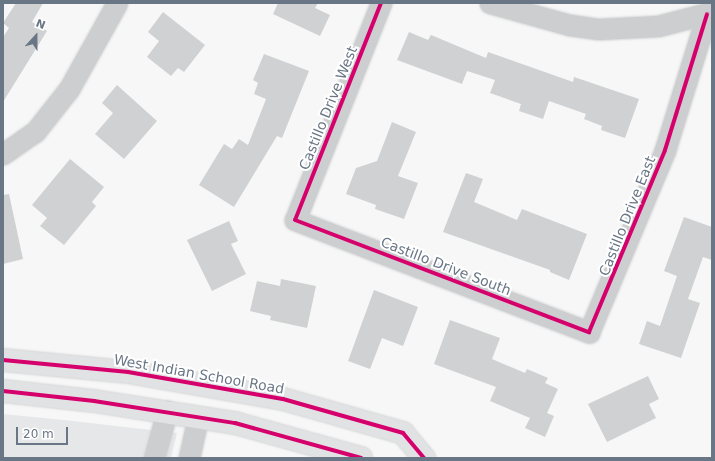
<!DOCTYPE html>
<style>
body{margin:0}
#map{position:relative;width:715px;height:461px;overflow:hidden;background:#f7f7f7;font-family:"DejaVu Sans",sans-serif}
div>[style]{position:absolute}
.built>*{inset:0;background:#e6e7e8}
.building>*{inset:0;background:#cfd1d2}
.roads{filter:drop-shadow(0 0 1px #d3d4d5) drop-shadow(0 0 1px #d3d4d5)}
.minor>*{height:21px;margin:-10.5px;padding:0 10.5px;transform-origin:10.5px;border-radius:10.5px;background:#cdced0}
.secondary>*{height:22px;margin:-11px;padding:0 11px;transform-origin:11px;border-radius:11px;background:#e1e2e3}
.cycleway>*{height:4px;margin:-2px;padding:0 2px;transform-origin:2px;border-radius:2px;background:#d6006c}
span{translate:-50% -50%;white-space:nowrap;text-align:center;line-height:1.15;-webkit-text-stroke:4px #fff;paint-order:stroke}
.street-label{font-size:14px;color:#697685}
.frame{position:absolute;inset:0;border:4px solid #697685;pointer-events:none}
.north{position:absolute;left:16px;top:16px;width:40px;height:40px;-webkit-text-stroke:3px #fff;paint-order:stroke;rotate:21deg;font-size:11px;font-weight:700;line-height:16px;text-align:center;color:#697685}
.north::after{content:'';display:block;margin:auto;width:14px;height:18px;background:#697685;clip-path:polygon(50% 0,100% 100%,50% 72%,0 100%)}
.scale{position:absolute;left:16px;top:427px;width:52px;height:18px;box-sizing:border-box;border:2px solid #697685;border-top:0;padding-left:5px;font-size:12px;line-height:14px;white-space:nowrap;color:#697685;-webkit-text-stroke:3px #fff;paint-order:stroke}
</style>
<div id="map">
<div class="built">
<div style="clip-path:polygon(3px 414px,73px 421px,177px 433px,171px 458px,3px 458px)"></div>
</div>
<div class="building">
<div style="clip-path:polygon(16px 3px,43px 3px,32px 22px,47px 31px,3px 102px,3px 37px,9px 28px,3px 23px)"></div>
<div style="clip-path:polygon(278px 3px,318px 3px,315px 8px,330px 15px,320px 36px,273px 14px)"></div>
<div style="clip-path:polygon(163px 12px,205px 45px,184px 72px,178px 68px,171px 76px,147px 57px,159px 41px,148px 32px)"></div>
<div style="clip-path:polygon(409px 32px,428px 40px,431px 35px,486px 58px,488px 52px,573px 82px,574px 77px,639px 99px,625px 138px,601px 130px,602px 126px,584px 119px,586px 114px,549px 101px,543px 119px,519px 111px,521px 104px,490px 93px,495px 80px,467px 71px,462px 84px,397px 60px)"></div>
<div style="clip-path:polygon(264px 54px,309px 71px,282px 138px,277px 136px,234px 207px,199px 185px,224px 144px,232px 149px,239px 139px,248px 145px,266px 99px,254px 94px,258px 83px,253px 80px)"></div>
<div style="clip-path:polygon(117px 85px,157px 121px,124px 159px,95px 134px,113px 113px,102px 103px)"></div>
<div style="clip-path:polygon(392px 122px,416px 132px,398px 176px,418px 183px,404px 219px,375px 209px,376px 205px,346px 194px,356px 168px,377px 161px)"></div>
<div style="clip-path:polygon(70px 159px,104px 187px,92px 202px,96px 206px,64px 245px,40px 226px,47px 218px,32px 205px)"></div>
<div style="clip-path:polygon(466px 173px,483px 179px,474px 202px,517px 220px,522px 209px,587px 234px,569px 280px,550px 272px,550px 270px,443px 232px)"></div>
<div style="clip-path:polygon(9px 194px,23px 259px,3px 264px,3px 195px)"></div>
<div style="clip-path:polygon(684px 217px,712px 227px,712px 260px,703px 257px,688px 299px,700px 303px,681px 358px,639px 344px,647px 321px,660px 326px,677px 276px,664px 271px)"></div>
<div style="clip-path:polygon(229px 221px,238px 241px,231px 244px,246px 274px,212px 291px,187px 240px)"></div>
<div style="clip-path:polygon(281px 279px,316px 286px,307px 328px,270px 320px,271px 316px,250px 311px,257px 281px,280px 286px)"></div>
<div style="clip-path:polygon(374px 290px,418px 307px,403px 346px,382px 338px,370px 369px,348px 361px)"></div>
<div style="clip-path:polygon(450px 320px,500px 338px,492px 359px,525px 373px,527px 369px,548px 378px,545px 383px,558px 389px,547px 413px,554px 416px,545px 437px,525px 428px,530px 418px,490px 401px,496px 387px,434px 364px)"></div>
<div style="clip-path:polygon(648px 376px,659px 399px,649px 404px,656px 418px,607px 442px,588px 404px)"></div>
</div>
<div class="roads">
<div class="minor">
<div style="left:381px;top:3px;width:233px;rotate:111.6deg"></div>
<div style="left:295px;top:220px;width:315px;rotate:20.9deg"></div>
<div style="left:589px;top:332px;width:197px;rotate:-67.3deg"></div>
<div style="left:665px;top:150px;width:142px;rotate:-72.8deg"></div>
<div style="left:490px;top:3px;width:83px;rotate:15.4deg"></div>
<div style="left:570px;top:25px;width:29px;rotate:8deg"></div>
<div style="left:599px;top:29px;width:59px;rotate:-2.9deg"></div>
<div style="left:658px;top:26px;width:56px;rotate:-14.5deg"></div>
<div style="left:3px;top:154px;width:39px;rotate:-35deg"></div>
<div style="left:35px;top:132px;width:55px;rotate:-51.7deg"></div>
<div style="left:69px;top:89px;width:98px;rotate:-60.8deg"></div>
<div style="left:154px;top:458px;width:49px;rotate:-74.5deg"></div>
<div style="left:189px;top:458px;width:42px;rotate:-77.6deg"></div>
</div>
<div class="secondary">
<div style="left:3px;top:360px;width:126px;rotate:5.5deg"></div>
<div style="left:128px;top:372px;width:157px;rotate:9.9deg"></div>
<div style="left:283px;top:399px;width:125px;rotate:15.8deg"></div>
<div style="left:403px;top:433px;width:33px;rotate:50deg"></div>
<div style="left:3px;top:391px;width:92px;rotate:6.3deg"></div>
<div style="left:94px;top:401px;width:143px;rotate:8.9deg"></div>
<div style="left:235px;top:423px;width:131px;rotate:15.5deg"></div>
</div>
</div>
<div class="cycleway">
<div style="left:381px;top:3px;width:233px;rotate:111.6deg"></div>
<div style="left:295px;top:220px;width:315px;rotate:20.9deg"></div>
<div style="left:589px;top:332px;width:197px;rotate:-67.3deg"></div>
<div style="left:665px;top:150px;width:142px;rotate:-72.8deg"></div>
<div style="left:3px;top:360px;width:126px;rotate:5.5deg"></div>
<div style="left:128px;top:372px;width:157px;rotate:9.9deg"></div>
<div style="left:283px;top:399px;width:125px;rotate:15.8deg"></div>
<div style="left:403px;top:433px;width:33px;rotate:50deg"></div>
<div style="left:3px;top:391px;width:92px;rotate:6.3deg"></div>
<div style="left:94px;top:401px;width:143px;rotate:8.9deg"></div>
<div style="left:235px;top:423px;width:131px;rotate:15.5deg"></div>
</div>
<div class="street-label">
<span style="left:328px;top:108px;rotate:-68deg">Castillo Drive West</span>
<span style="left:627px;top:216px;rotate:-68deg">Castillo Drive East</span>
<span style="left:446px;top:266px;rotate:21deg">Castillo Drive South</span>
<span style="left:199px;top:374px;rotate:10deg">West Indian School Road</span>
</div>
<div class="frame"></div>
<div class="north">N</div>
<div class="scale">20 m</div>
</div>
